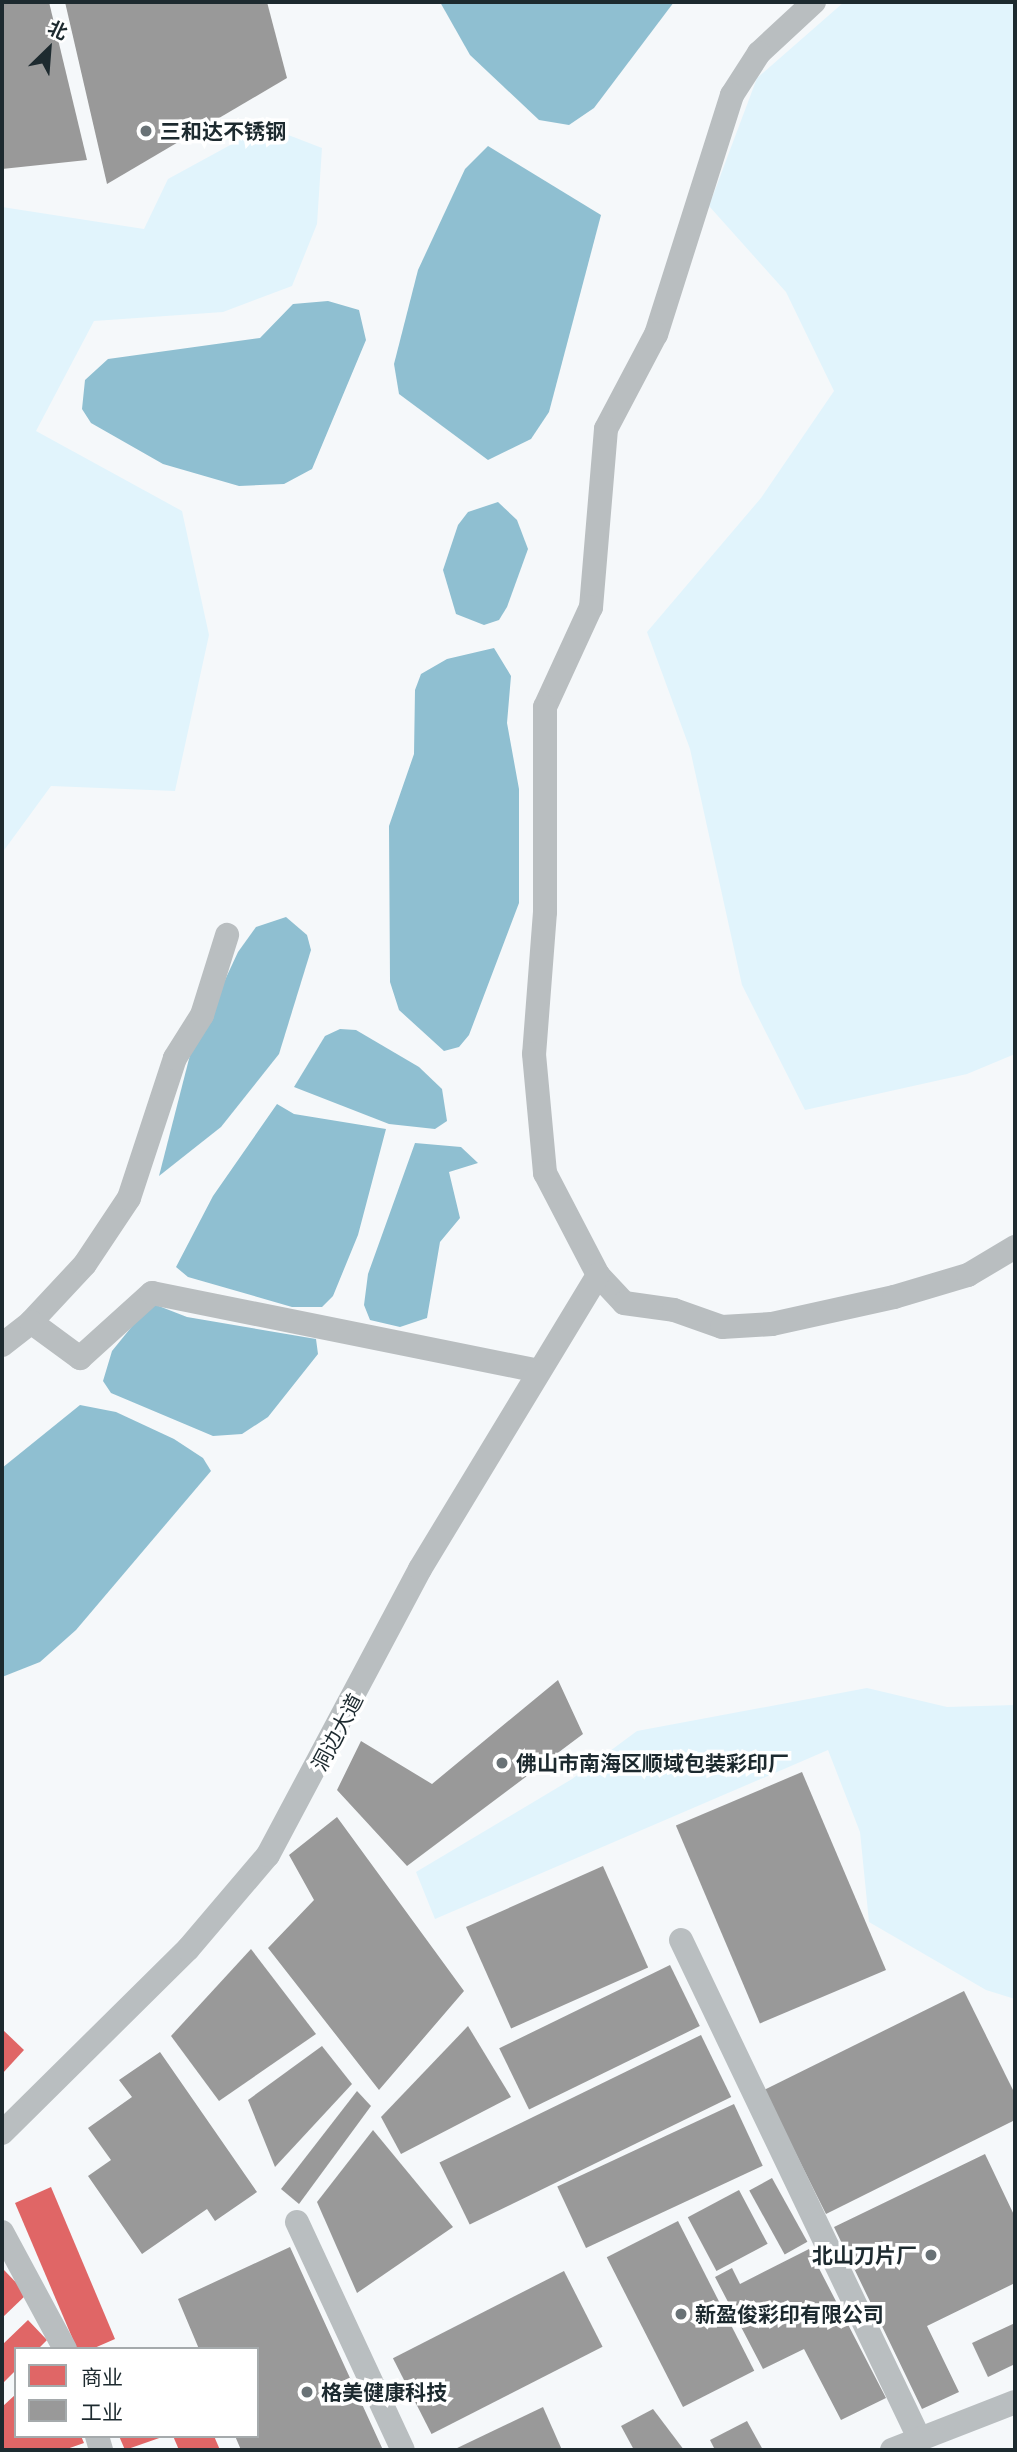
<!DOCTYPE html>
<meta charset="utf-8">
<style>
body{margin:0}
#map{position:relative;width:1017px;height:2452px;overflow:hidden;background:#f5f8fa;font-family:"IBM Plex Sans","Noto Sans SC",sans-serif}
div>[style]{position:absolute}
.green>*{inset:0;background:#e1f4fc}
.water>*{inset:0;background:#8fbfd1}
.shops>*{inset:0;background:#e06666}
.industry>*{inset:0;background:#999;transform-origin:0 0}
.minor>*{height:24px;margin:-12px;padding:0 12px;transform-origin:12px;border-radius:12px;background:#b9bec0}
.dots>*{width:19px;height:19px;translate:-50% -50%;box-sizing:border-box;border:4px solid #fff;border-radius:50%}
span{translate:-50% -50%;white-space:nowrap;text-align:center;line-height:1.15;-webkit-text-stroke:7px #fff;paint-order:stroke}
.poi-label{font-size:21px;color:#1d2a2f;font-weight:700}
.left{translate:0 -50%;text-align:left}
.right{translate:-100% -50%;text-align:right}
.street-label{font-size:21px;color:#1d2a2f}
.frame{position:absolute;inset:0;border:4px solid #1d2a2f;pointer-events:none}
.legend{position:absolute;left:14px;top:2347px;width:245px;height:91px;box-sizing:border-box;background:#fff;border:2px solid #a5aaac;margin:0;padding:9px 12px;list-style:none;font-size:21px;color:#1d2a2f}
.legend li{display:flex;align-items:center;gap:14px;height:35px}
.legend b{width:35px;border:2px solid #a5aaac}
.north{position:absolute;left:14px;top:14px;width:70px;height:70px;-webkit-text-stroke:5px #fff;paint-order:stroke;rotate:25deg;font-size:19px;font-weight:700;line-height:28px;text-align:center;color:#1d2a2f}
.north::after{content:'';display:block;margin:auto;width:24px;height:32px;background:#1d2a2f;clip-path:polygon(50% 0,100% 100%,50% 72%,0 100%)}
</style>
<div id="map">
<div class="green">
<div style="clip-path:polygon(844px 2px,1015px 2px,1015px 1054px,967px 1074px,805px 1110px,742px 985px,690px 749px,647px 632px,761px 498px,834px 391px,786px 292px,709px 206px,757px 78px)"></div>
<div style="clip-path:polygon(265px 126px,322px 148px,317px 224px,292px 286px,223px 312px,94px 321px,36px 431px,182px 511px,209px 635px,175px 791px,51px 786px,2px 853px,2px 207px,144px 229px,168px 179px)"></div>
<div style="clip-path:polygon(867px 1688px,947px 1707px,1015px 1705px,1015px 1999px,986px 1990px,869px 1922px,860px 1832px,828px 1750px,435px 1919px,416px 1872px,572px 1779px,637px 1731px)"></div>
</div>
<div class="water">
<div style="clip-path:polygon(440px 2px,674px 2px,594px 108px,569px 125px,539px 120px,470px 55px)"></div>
<div style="clip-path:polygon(488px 146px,601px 215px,549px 412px,531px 439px,488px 460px,399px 394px,394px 364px,418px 270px,465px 169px)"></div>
<div style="clip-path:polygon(328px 301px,359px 310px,366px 340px,312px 469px,284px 484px,239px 486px,163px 464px,91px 423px,82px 409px,85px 380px,108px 359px,260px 338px,293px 304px)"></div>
<div style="clip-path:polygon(498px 502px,517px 520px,528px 549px,507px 607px,499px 620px,484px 625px,456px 614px,443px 570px,458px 525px,468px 512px)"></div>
<div style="clip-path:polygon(494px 648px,511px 676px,507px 723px,519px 789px,519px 903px,469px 1035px,459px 1047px,444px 1051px,399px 1010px,390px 982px,389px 826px,414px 754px,415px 690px,421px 674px,447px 659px)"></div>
<div style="clip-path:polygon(286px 917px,307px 935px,311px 950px,279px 1054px,221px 1127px,159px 1176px,190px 1055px,238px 952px,256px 927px)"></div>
<div style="clip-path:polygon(340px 1029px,356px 1030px,419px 1067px,442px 1089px,447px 1121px,435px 1129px,389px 1124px,294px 1087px,325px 1036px)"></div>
<div style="clip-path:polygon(277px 1104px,294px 1114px,386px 1129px,358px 1235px,333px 1296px,322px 1307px,292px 1307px,188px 1277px,176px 1267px,213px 1196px)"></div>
<div style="clip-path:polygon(415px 1143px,461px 1147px,478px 1163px,449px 1172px,460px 1218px,440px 1242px,427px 1318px,400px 1327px,370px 1320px,364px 1305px,368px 1274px)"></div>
<div style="clip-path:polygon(151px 1303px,187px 1317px,316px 1339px,318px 1354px,268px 1417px,242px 1434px,213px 1436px,111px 1393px,103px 1381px,112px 1351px)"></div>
<div style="clip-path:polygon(80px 1405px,116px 1412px,174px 1439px,203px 1458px,211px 1471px,76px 1630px,40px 1662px,2px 1677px,2px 1468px)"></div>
</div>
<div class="shops">
<div style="clip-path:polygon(2px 2029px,24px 2050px,2px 2074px)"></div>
<div style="clip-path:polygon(51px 2187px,115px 2339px,92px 2349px,77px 2349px,15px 2203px)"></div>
<div style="clip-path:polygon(4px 2270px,27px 2294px,2px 2318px,2px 2272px)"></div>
<div style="clip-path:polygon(28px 2320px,47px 2340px,38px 2349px,16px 2349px,16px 2370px,2px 2384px,2px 2345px)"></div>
<div style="clip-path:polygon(16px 2394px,16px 2436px,81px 2436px,84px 2443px,64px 2450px,2px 2450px,2px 2407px)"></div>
<div style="clip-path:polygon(119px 2436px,165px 2436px,125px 2450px)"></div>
<div style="clip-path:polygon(173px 2436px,214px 2436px,220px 2450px,179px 2450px)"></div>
</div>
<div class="industry">
<div style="clip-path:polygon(2px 2px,49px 2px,87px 160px,2px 169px)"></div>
<div style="clip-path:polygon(65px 2px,267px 2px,287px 78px,107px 184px)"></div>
<div style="clip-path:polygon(558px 1680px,583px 1734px,407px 1866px,337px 1790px,361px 1741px,432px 1784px)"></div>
<div style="left:802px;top:1772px;width:215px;height:137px;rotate:67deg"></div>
<div style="clip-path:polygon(337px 1817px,464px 1991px,379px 2090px,268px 1948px,314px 1900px,289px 1855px)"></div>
<div style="left:603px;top:1866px;width:111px;height:150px;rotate:66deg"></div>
<div style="clip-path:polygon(251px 1949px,316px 2034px,219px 2101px,171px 2036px)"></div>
<div style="left:670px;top:1965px;width:68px;height:190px;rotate:64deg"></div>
<div style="clip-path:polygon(964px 1991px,1015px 2094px,1015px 2120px,826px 2214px,764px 2090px)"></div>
<div style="clip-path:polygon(468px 2026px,511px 2097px,401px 2154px,381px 2117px)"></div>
<div style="left:701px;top:2035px;width:69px;height:291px;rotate:64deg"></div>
<div style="clip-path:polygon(322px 2046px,352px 2084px,275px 2167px,248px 2100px)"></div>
<div style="clip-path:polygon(160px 2052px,257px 2192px,215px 2221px,207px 2209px,142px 2254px,88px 2176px,111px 2160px,88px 2128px,132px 2097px,119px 2080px)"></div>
<div style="clip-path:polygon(357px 2091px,371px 2106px,299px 2204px,281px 2189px)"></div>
<div style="left:734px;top:2104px;width:68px;height:195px;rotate:65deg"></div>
<div style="clip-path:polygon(373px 2130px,453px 2227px,357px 2293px,317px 2202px)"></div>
<div style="clip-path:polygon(985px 2154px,1015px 2217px,1015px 2283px,927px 2326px,959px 2392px,922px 2409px,834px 2227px)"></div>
<div style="left:772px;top:2178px;width:73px;height:26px;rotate:61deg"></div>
<div style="left:739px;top:2190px;width:61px;height:58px;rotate:62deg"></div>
<div style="left:678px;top:2221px;width:168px;height:80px;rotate:63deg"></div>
<div style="clip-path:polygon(290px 2247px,383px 2450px,241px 2450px,235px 2436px,257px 2436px,257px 2349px,199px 2349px,178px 2299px)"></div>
<div style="clip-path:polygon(809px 2249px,886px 2398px,841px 2420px,804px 2349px,763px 2369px,715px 2277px,732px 2268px,740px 2284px)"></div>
<div style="left:564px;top:2271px;width:85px;height:192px;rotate:63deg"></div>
<div style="clip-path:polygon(1015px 2323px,1015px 2364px,988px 2377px,972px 2343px)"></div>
<div style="clip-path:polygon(543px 2407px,562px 2450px,453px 2450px)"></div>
<div style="clip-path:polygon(653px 2409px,684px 2450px,634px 2450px,621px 2426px)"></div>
<div style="clip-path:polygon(747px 2421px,763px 2450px,715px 2450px,710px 2440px)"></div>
</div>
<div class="minor">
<div style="left:814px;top:2px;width:75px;rotate:137.2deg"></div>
<div style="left:759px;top:53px;width:50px;rotate:122.7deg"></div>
<div style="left:732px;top:95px;width:251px;rotate:107.6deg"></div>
<div style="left:656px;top:334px;width:107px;rotate:117.8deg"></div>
<div style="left:606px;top:429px;width:179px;rotate:94.8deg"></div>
<div style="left:591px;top:607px;width:110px;rotate:114.7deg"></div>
<div style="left:545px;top:707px;width:205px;rotate:90deg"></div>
<div style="left:545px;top:912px;width:142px;rotate:94.4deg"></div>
<div style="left:534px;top:1054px;width:120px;rotate:84.7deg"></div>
<div style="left:545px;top:1173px;width:115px;rotate:62.5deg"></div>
<div style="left:598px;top:1275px;width:38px;rotate:47deg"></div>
<div style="left:624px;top:1303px;width:50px;rotate:8deg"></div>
<div style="left:674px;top:1310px;width:51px;rotate:19.5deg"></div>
<div style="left:722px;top:1327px;width:50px;rotate:-3.4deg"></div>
<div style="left:772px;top:1324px;width:125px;rotate:-12.5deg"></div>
<div style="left:894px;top:1297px;width:77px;rotate:-16.6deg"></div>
<div style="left:968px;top:1275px;width:55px;rotate:-30.8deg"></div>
<div style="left:31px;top:1322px;width:79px;rotate:-47deg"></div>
<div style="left:85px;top:1264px;width:79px;rotate:-56.3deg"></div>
<div style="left:129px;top:1198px;width:147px;rotate:-71.8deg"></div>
<div style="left:175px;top:1058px;width:51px;rotate:-57.9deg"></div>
<div style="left:202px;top:1015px;width:84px;rotate:-72.6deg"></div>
<div style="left:2px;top:1345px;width:37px;rotate:-38deg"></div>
<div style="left:31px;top:1322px;width:61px;rotate:36.3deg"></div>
<div style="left:80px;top:1358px;width:97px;rotate:-42.1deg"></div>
<div style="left:152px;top:1293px;width:394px;rotate:11.4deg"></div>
<div style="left:681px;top:1940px;width:554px;rotate:64.45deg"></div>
<div style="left:2px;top:2133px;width:262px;rotate:-44.7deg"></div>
<div style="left:188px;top:1949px;width:123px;rotate:-49.6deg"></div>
<div style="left:268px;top:1855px;width:324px;rotate:-62deg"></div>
<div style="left:420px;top:1569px;width:344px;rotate:-58.8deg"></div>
<div style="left:297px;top:2222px;width:251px;rotate:65.1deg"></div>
<div style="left:2px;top:2232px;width:133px;rotate:61.7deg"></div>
<div style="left:97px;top:2436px;width:15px;rotate:74deg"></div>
<div style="left:892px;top:2450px;width:132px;rotate:-21.3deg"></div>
</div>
<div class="dots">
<div style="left:146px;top:131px;background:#697276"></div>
<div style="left:502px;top:1763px;background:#697276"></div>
<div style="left:931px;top:2255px;background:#697276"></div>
<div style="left:681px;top:2314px;background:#697276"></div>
<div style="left:307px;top:2392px;background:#697276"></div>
</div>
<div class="poi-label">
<span class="left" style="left:160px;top:131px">三和达不锈钢</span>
<span class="left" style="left:516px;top:1763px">佛山市南海区顺域包装彩印厂</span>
<span class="right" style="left:917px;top:2255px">北山刀片厂</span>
<span class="left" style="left:695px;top:2314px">新盈俊彩印有限公司</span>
<span class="left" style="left:321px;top:2392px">格美健康科技</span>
</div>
<div class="street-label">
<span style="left:337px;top:1732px;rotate:-62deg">洞边大道</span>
</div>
<div class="frame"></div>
<ul class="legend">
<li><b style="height:19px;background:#e06666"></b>商业</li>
<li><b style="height:19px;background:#999"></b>工业</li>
</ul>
<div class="north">北</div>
</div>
